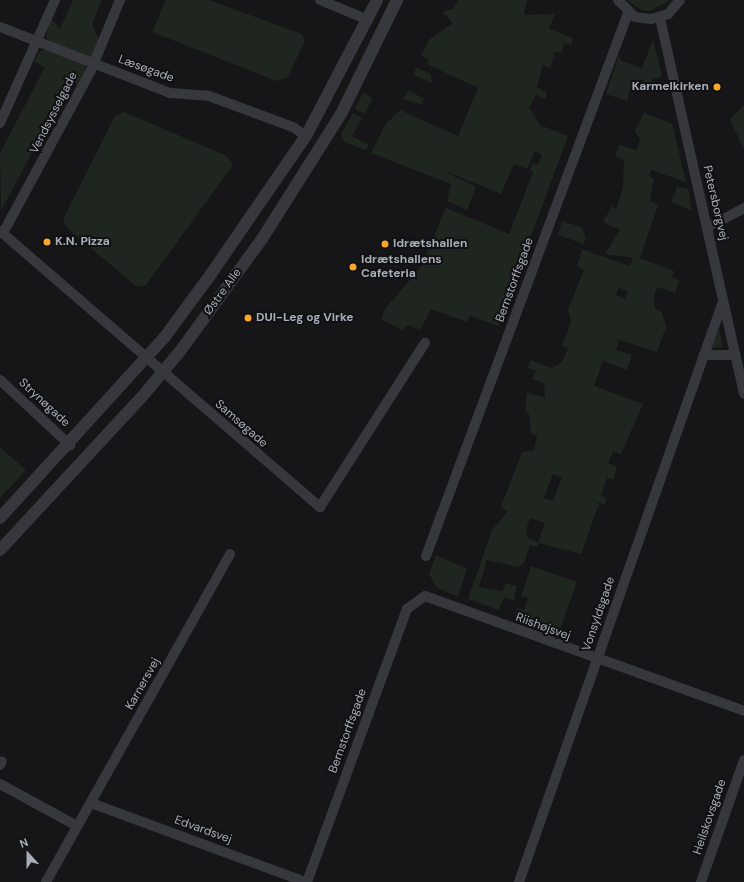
<!DOCTYPE html>
<meta charset="utf-8">
<style>
body{margin:0}
#map{position:relative;width:744px;height:882px;overflow:hidden;background:#161618;font-family:"DM Sans",sans-serif}
div>[style]{position:absolute}
.green>*{inset:0;background:#1e261f;transform-origin:0 0}
.minor>*{height:10px;margin:-5px;padding:0 5px;transform-origin:5px;border-radius:5px;background:#37383d}
.tertiary>*{height:12px;margin:-6px;padding:0 6px;transform-origin:6px;border-radius:6px;background:#37383d}
.dots>*{width:11px;height:11px;translate:-50% -50%;box-sizing:border-box;border:2px solid #111113;border-radius:50%}
span{translate:-50% -50%;white-space:nowrap;text-align:center;line-height:1.15;-webkit-text-stroke:4px #111113;paint-order:stroke}
.street-label{font-size:12px;color:#a8aeb9}
.poi-label{font-size:12px;color:#a8aeb9;font-weight:700}
.right{translate:-100% -50%;text-align:right}
.left{translate:0 -50%;text-align:left}
.north{position:absolute;left:8px;top:834px;width:40px;height:40px;-webkit-text-stroke:3px #111113;paint-order:stroke;rotate:339deg;font-size:11px;font-weight:700;line-height:16px;text-align:center;color:#a8aeb9}
.north::after{content:'';display:block;margin:auto;width:14px;height:18px;background:#a8aeb9;clip-path:polygon(50% 0,100% 100%,50% 72%,0 100%)}
</style>
<div id="map">
<div class="green">
<div style="clip-path:polygon(73px 0,102px 0,92px 24px,100px 42px,91px 57px,50px 42px,46px 37px,51px 18px,60px 29px)"></div>
<div style="clip-path:polygon(166px 0,209px 0,302px 34px,305px 41px,287px 78px,276px 81px,152px 32px)"></div>
<div style="clip-path:polygon(458px 0,527px 0,524px 15px,555px 14px,549px 29px,573px 38px,571px 45px,564px 43px,561px 53px,555px 51px,550px 68px,543px 65px,537px 87px,546px 92px,546px 99px,536px 95px,529px 107px,540px 125px,568px 136px,498px 326px,470px 316px,467px 322px,431px 309px,420px 330px,408px 325px,402px 330px,381px 319px,385px 309px,421px 267px,446px 208px,509px 234px,533px 172px,530px 170px,533px 163px,538px 165px,542px 155px,535px 151px,527px 169px,514px 164px,501px 194px,440px 169px,476px 187px,467px 210px,447px 201px,451px 184px,371px 153px,385px 125px,400px 110px,458px 136px,478px 88px,427px 64px,429px 60px,421px 55px,430px 39px,453px 23px,442px 12px,453px 9px)"></div>
<div style="clip-path:polygon(627px 0,670px 0,650px 11px,641px 10px)"></div>
<div style="clip-path:polygon(653px 40px,662px 76px,652px 79px,655px 92px,632px 83px,627px 101px,606px 94px,619px 55px,621px 61px,642px 68px)"></div>
<div style="clip-path:polygon(47px 49px,85px 65px,86px 70px,78px 89px,72px 77px,1px 211px,0 153px,45px 67px,34px 62px,39px 52px)"></div>
<div style="clip-path:polygon(416px 67px,431px 74px,432px 83px,414px 75px)"></div>
<div style="clip-path:polygon(409px 90px,424px 99px,421px 104px,402px 99px)"></div>
<div style="left:363px;top:93px;width:11px;height:18px;rotate:27deg"></div>
<div style="clip-path:polygon(744px 105px,744px 150px,730px 119px)"></div>
<div style="clip-path:polygon(124px 112px,227px 156px,233px 165px,146px 285px,137px 287px,66px 227px,63px 219px,115px 116px)"></div>
<div style="clip-path:polygon(353px 113px,362px 118px,352px 136px,369px 145px,366px 150px,344px 142px,341px 134px)"></div>
<div style="clip-path:polygon(evenodd,644px 113px,672px 124px,686px 182px,651px 170px,649px 176px,654px 178px,650px 201px,658px 205px,640px 258px,674px 271px,672px 277px,679px 280px,675px 293px,657px 287px,654px 295px,655px 309px,662px 312px,666px 327px,657px 352px,614px 338px,619px 341px,616px 350px,632px 355px,627px 370px,603px 361px,594px 386px,643px 404px,621px 454px,613px 451px,608px 463px,617px 466px,613px 480px,607px 478px,601px 495px,606px 498px,605px 505px,591px 500px,599px 504px,581px 554px,539px 543px,537px 547px,530px 545px,524px 563px,518px 567px,487px 560px,479px 587px,502px 591px,506px 583px,517px 586px,514px 601px,504px 597px,499px 610px,468px 599px,470px 593px,492px 530px,508px 511px,501px 507px,522px 452px,534px 450px,537px 436px,531px 434px,529px 414px,525px 412px,527px 393px,545px 397px,544px 383px,532px 379px,536px 371px,528px 368px,531px 360px,552px 368px,562px 362px,568px 349px,562px 345px,571px 323px,568px 309px,584px 270px,577px 266px,582px 250px,553px 239px,630px 266px,633px 258px,605px 254px,620px 230px,603px 222px,612px 206px,616px 209px,623px 188px,624px 160px,615px 156px,619px 145px,637px 150px,640px 140px,635px 131px,644px 113px,619px 288px,628px 291px,625px 299px,616px 295px,619px 288px,644px 113px,553px 474px,562px 477px,553px 501px,544px 498px,553px 474px,644px 113px,530px 518px,545px 523px,538px 542px,528px 538px,526px 530px,530px 518px)"></div>
<div style="clip-path:polygon(677px 187px,688px 189px,692px 211px,671px 202px)"></div>
<div style="clip-path:polygon(562px 221px,581px 227px,586px 237px,584px 244px,558px 235px)"></div>
<div style="clip-path:polygon(719px 329px,723px 347px,712px 348px)"></div>
<div style="clip-path:polygon(0 447px,26px 470px,0 498px)"></div>
<div style="clip-path:polygon(436px 555px,467px 569px,458px 597px,437px 588px,429px 574px)"></div>
<div style="clip-path:polygon(531px 566px,577px 582px,559px 632px,514px 616px,517px 608px,524px 610px,528px 598px,521px 596px)"></div>
</div>
<div class="minor">
<div style="left:320px;top:0;width:52px;rotate:22.6deg"></div>
<div style="left:618px;top:0;width:24px;rotate:45deg"></div>
<div style="left:635px;top:17px;width:16px;rotate:7deg"></div>
<div style="left:651px;top:19px;width:18px;rotate:-16deg"></div>
<div style="left:668px;top:14px;width:18px;rotate:-49deg"></div>
<div style="left:660px;top:18px;width:385px;rotate:77.4deg"></div>
<div style="left:0;top:27px;width:182px;rotate:21.2deg"></div>
<div style="left:170px;top:93px;width:39px;rotate:4deg"></div>
<div style="left:209px;top:96px;width:90px;rotate:20.3deg"></div>
<div style="left:293px;top:127px;width:16px;rotate:35deg"></div>
<div style="left:0;top:123px;width:135px;rotate:-65.9deg"></div>
<div style="left:707px;top:228px;width:42px;rotate:-28.4deg"></div>
<div style="left:0;top:231px;width:423px;rotate:40.8deg"></div>
<div style="left:320px;top:507px;width:195px;rotate:-57.4deg"></div>
<div style="left:3px;top:233px;width:185px;rotate:-61.6deg"></div>
<div style="left:91px;top:70px;width:76px;rotate:-67.5deg"></div>
<div style="left:704px;top:355px;width:56px;rotate:-70.3deg"></div>
<div style="left:0;top:380px;width:96px;rotate:42.9deg"></div>
<div style="left:426px;top:556px;width:579px;rotate:-69.59deg"></div>
<div style="left:0;top:765px;width:4px;rotate:-63deg"></div>
<div style="left:0;top:784px;width:88px;rotate:28.6deg"></div>
<div style="left:91px;top:803px;width:229px;rotate:20.2deg"></div>
<div style="left:46px;top:882px;width:376px;rotate:-60.7deg"></div>
<div style="left:307px;top:882px;width:291px;rotate:-69.9deg"></div>
<div style="left:407px;top:609px;width:22px;rotate:-36deg"></div>
<div style="left:425px;top:596px;width:339px;rotate:19.8deg"></div>
<div style="left:519px;top:882px;width:559px;rotate:-70.66deg"></div>
<div style="left:704px;top:355px;width:31px"></div>
<div style="left:701px;top:882px;width:129px;rotate:-70.6deg"></div>
</div>
<div class="tertiary">
<div style="left:0;top:518px;width:244px;rotate:-47.7deg"></div>
<div style="left:164px;top:338px;width:79px;rotate:-53.7deg"></div>
<div style="left:211px;top:274px;width:168px;rotate:-55.5deg"></div>
<div style="left:306px;top:136px;width:153px;rotate:-62.4deg"></div>
<div style="left:0;top:550px;width:207px;rotate:-47.2deg"></div>
<div style="left:141px;top:398px;width:62px;rotate:-50.2deg"></div>
<div style="left:181px;top:350px;width:137px;rotate:-53.9deg"></div>
<div style="left:262px;top:239px;width:148px;rotate:-57.7deg"></div>
<div style="left:341px;top:114px;width:127px;rotate:-63.8deg"></div>
</div>
<div class="dots">
<div style="left:717px;top:87px;background:#f8a62e"></div>
<div style="left:47px;top:242px;background:#f8a62e"></div>
<div style="left:385px;top:244px;background:#f8a62e"></div>
<div style="left:353px;top:267px;background:#f8a62e"></div>
<div style="left:248px;top:318px;background:#f8a62e"></div>
</div>
<div class="street-label">
<span style="left:146px;top:69px;rotate:20deg">Læsøgade</span>
<span style="left:54px;top:113px;rotate:-63deg">Vendsysselgade</span>
<span style="left:715px;top:203px;rotate:77deg">Petersborgvej</span>
<span style="left:515px;top:280px;rotate:-70deg">Bernstorffsgade</span>
<span style="left:223px;top:292px;rotate:-54deg">Østre Alle</span>
<span style="left:44px;top:403px;rotate:43deg">Strynøgade</span>
<span style="left:241px;top:424px;rotate:41deg">Samsøgade</span>
<span style="left:599px;top:614px;rotate:-71deg">Vonsyldsgade</span>
<span style="left:543px;top:627px;rotate:20deg">Riishøjsvej</span>
<span style="left:143px;top:684px;rotate:-61deg">Karnersvej</span>
<span style="left:348px;top:731px;rotate:-70deg">Bernstorffsgade</span>
<span style="left:710px;top:817px;rotate:-71deg">Heilskovsgade</span>
<span style="left:203px;top:830px;rotate:20deg">Edvardsvej</span>
</div>
<div class="poi-label">
<span class="right" style="left:709px;top:87px">Karmelkirken</span>
<span class="left" style="left:55px;top:242px">K.N. Pizza</span>
<span class="left" style="left:393px;top:244px">Idrætshallen</span>
<span class="left" style="left:361px;top:267px">Idrætshallens<br>Cafeteria</span>
<span class="left" style="left:256px;top:318px">DUI-Leg og Virke</span>
</div>
<div class="north">N</div>
</div>
